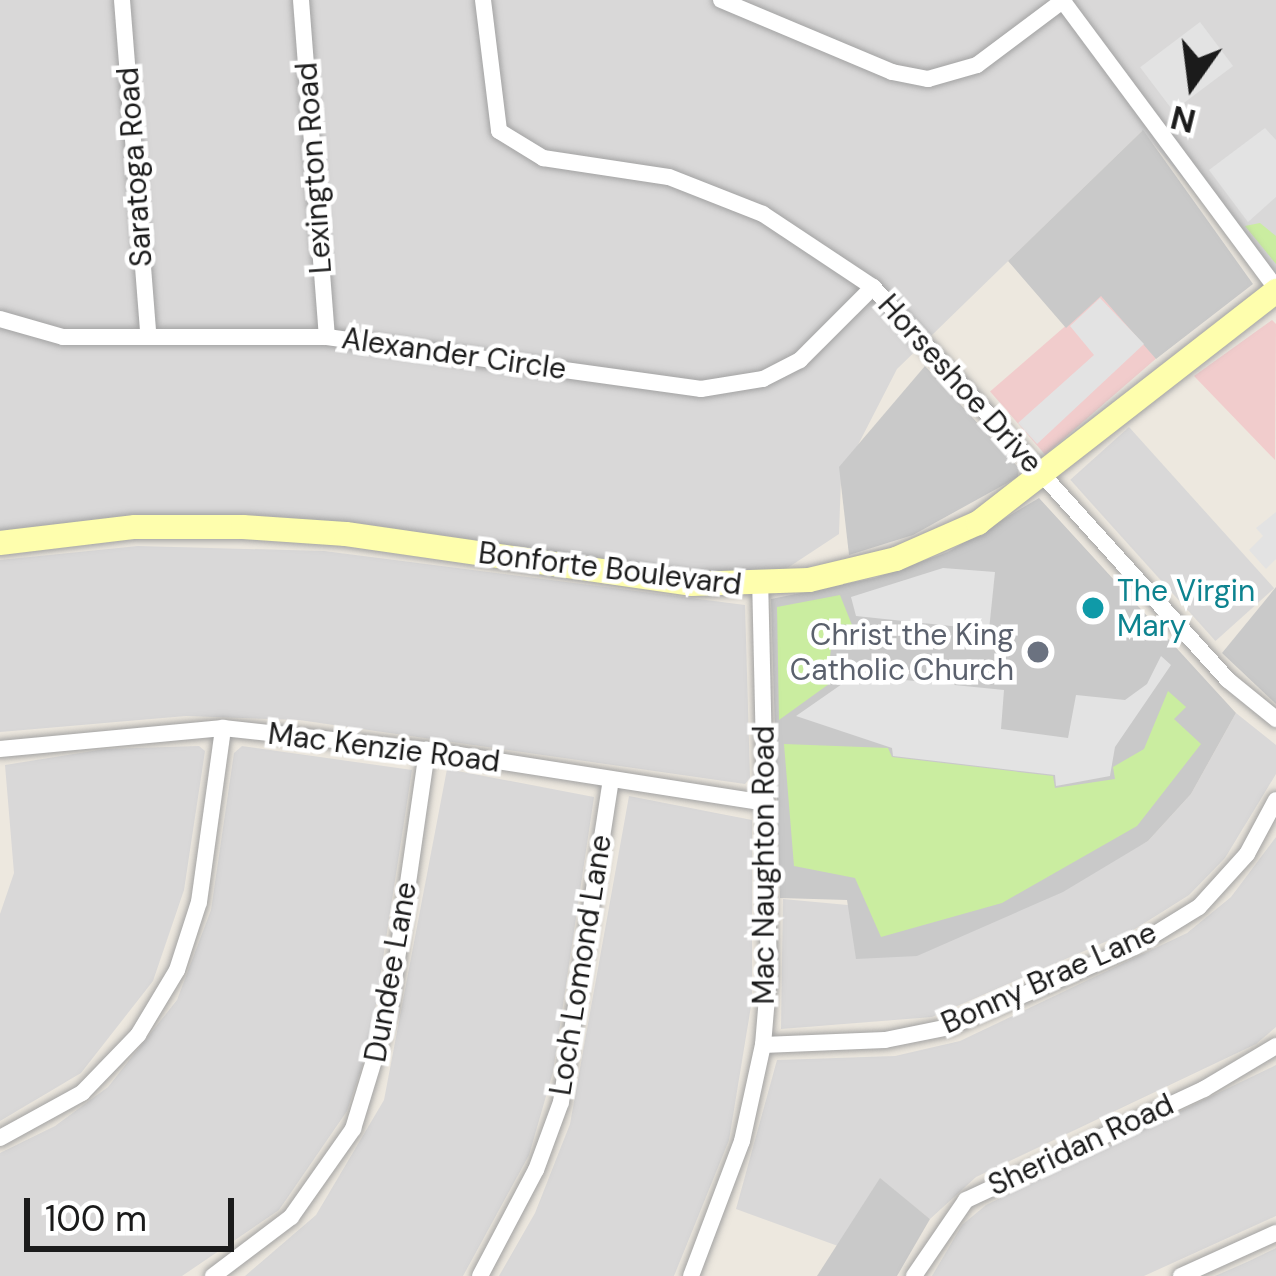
<!DOCTYPE html>
<style>
body{margin:0}
#map{position:relative;width:1276px;height:1276px;overflow:hidden;background:#ede8df;font-family:"DM Sans",sans-serif}
div>[style]{position:absolute}
.residential>*{inset:0;background:#d9d8d8;transform-origin:0 0}
.commercial>*{inset:0;background:#f1cccc;transform-origin:0 0}
.religious>*{inset:0;background:#c9c9c9}
.grass>*{inset:0;background:#caeda0}
.parking>*{inset:0;background:#e3e3e3;transform-origin:0 0}
.roads{filter:drop-shadow(0 0 3px #a2a2a2) drop-shadow(0 0 3px #a2a2a2)}
.minor>*{height:16px;margin:-8px;padding:0 8px;transform-origin:8px;border-radius:8px;background:#fff}
.secondary>*{height:24px;margin:-12px;padding:0 12px;transform-origin:12px;border-radius:12px;background:#fefead}
.dots>*{width:33px;height:33px;translate:-50% -50%;box-sizing:border-box;border:6px solid #fff;border-radius:50%}
span{translate:-50% -50%;white-space:nowrap;text-align:center;line-height:1.15;-webkit-text-stroke:9px #fff;paint-order:stroke}
.street-label{font-size:30px;color:#1b1b1b}
.culture-label{font-size:30px;color:#0d838f}
.left{translate:0 -50%;text-align:left}
.worship-label{font-size:30px;color:#5b616d}
.right{translate:-100% -50%;text-align:right}
.north{position:absolute;left:1132px;top:24px;width:120px;height:120px;-webkit-text-stroke:9px #fff;paint-order:stroke;rotate:194deg;font-size:33px;font-weight:700;line-height:48px;text-align:center;color:#1b1b1b}
.north::after{content:'';display:block;margin:auto;width:42px;height:54px;background:#1b1b1b;clip-path:polygon(50% 0,100% 100%,50% 72%,0 100%)}
.scale{position:absolute;left:24px;top:1198px;width:210px;height:54px;box-sizing:border-box;border:6px solid #1b1b1b;border-top:0;padding-left:15px;font-size:36px;line-height:42px;white-space:nowrap;color:#1b1b1b;-webkit-text-stroke:9px #fff;paint-order:stroke}
</style>
<div id="map">
<div class="residential">
<div style="clip-path:polygon(0 0,1276px 0,1276px 287px,1142px 131px,897px 369px,841px 478px,839px 534px,760px 586px,219px 527px,0 545px)"></div>
<div style="left:1129px;top:427px;width:217px;height:79px;rotate:48deg"></div>
<div style="clip-path:polygon(138px 546px,324px 551px,745px 605px,750px 778px,745px 784px,299px 720px,186px 716px,0 732px,0 560px)"></div>
<div style="clip-path:polygon(1236px 713px,1276px 745px,1276px 774px,1225px 858px,1189px 895px,1135px 929px,932px 1017px,781px 1029px,783px 899px,998px 919px,1148px 841px,1191px 794px)"></div>
<div style="clip-path:polygon(199px 746px,205px 751px,184px 890px,153px 981px,81px 1073px,0 1121px,0 914px,14px 873px,5px 765px,105px 749px)"></div>
<div style="clip-path:polygon(242px 746px,412px 770px,370px 1043px,347px 1111px,279px 1210px,182px 1276px,0 1276px,0 1153px,55px 1126px,108px 1087px,177px 1000px,211px 910px,234px 753px)"></div>
<div style="clip-path:polygon(447px 769px,594px 797px,553px 1072px,529px 1155px,463px 1276px,245px 1276px,316px 1215px,384px 1100px)"></div>
<div style="clip-path:polygon(629px 796px,752px 820px,752px 1000px,729px 1140px,674px 1276px,499px 1276px,535px 1213px,570px 1124px)"></div>
<div style="clip-path:polygon(1276px 837px,1276px 1027px,1256px 1044px,976px 1177px,930px 1219px,880px 1179px,838px 1246px,736px 1209px,777px 1060px,895px 1056px,960px 1041px,1187px 933px,1231px 897px)"></div>
<div style="clip-path:polygon(1276px 1065px,1276px 1216px,1144px 1276px,932px 1276px,962px 1225px,986px 1205px)"></div>
<div style="clip-path:polygon(1276px 1248px,1276px 1276px,1215px 1276px,1247px 1262px)"></div>
</div>
<div class="commercial">
<div style="left:1101px;top:295px;width:84px;height:147px;rotate:49deg"></div>
<div style="clip-path:polygon(1272px 320px,1276px 324px,1275px 460px,1194px 376px)"></div>
</div>
<div class="religious">
<div style="clip-path:polygon(1143px 130px,1253px 284px,1156px 359px,1101px 296px,1066px 328px,1008px 261px)"></div>
<div style="clip-path:polygon(925px 366px,1019px 468px,1018px 477px,913px 535px,849px 555px,839px 467px)"></div>
<div style="clip-path:polygon(1039px 498px,1236px 713px,1191px 794px,1148px 841px,1063px 892px,917px 956px,856px 959px,847px 900px,780px 898px,771px 599px,875px 578px,948px 552px)"></div>
<div style="clip-path:polygon(1276px 587px,1276px 704px,1222px 653px)"></div>
<div style="clip-path:polygon(880px 1178px,930px 1219px,897px 1276px,817px 1276px)"></div>
</div>
<div class="grass">
<div style="clip-path:polygon(1260px 223px,1276px 236px,1276px 264px,1245px 226px)"></div>
<div style="clip-path:polygon(840px 595px,852px 625px,834px 624px,829px 665px,847px 671px,779px 720px,777px 607px)"></div>
<div style="clip-path:polygon(1168px 691px,1186px 707px,1174px 719px,1201px 744px,1137px 826px,1002px 903px,881px 937px,855px 878px,794px 866px,784px 744px,888px 748px,892px 757px,1053px 776px,1055px 788px,1115px 779px,1113px 767px,1144px 749px)"></div>
</div>
<div class="parking">
<div style="left:1200px;top:22px;width:55px;height:75px;rotate:53deg"></div>
<div style="clip-path:polygon(1265px 128px,1276px 140px,1276px 197px,1248px 222px,1209px 170px)"></div>
<div style="clip-path:polygon(1100px 298px,1144px 344px,1037px 444px,1018px 423px,1094px 355px,1070px 326px)"></div>
<div style="clip-path:polygon(1276px 512px,1276px 559px,1266px 569px,1249px 550px,1263px 536px,1256px 528px)"></div>
<div style="clip-path:polygon(943px 568px,995px 572px,989px 630px,856px 616px,851px 597px)"></div>
<div style="clip-path:polygon(1161px 656px,1171px 665px,1115px 747px,1110px 776px,1056px 786px,1055px 775px,893px 756px,892px 748px,796px 716px,855px 675px,1004px 690px,1001px 729px,1068px 738px,1076px 695px,1125px 700px,1147px 684px)"></div>
</div>
<div class="roads">
<div class="minor">
<div style="left:122px;top:0;width:334px;rotate:85.5deg"></div>
<div style="left:301px;top:0;width:338px;rotate:85.6deg"></div>
<div style="left:483px;top:0;width:132px;rotate:83deg"></div>
<div style="left:499px;top:131px;width:52px;rotate:31.5deg"></div>
<div style="left:543px;top:158px;width:127px;rotate:8.6deg"></div>
<div style="left:669px;top:177px;width:101px;rotate:21.5deg"></div>
<div style="left:763px;top:214px;width:132px;rotate:33.6deg"></div>
<div style="left:873px;top:287px;width:530px;rotate:47.91deg"></div>
<div style="left:1228px;top:680px;width:62px;rotate:39.1deg"></div>
<div style="left:721px;top:0;width:186px;rotate:22.8deg"></div>
<div style="left:892px;top:72px;width:37px;rotate:11deg"></div>
<div style="left:928px;top:79px;width:51px;rotate:-15.9deg"></div>
<div style="left:977px;top:65px;width:109px;rotate:-36.8deg"></div>
<div style="left:1062px;top:0;width:359px;rotate:53.4deg"></div>
<div style="left:0;top:319px;width:66px;rotate:15.9deg"></div>
<div style="left:63px;top:337px;width:264px"></div>
<div style="left:327px;top:337px;width:378px;rotate:7.9deg"></div>
<div style="left:701px;top:389px;width:63px;rotate:-9.2deg"></div>
<div style="left:763px;top:379px;width:42px;rotate:-27.2deg"></div>
<div style="left:800px;top:360px;width:103px;rotate:-45deg"></div>
<div style="left:0;top:749px;width:224px;rotate:-5.4deg"></div>
<div style="left:223px;top:728px;width:205px;rotate:6.2deg"></div>
<div style="left:427px;top:750px;width:344px;rotate:8.9deg"></div>
<div style="left:763px;top:1045px;width:122px;rotate:-2.3deg"></div>
<div style="left:885px;top:1040px;width:65px;rotate:-11.5deg"></div>
<div style="left:949px;top:1027px;width:202px;rotate:-23.4deg"></div>
<div style="left:1134px;top:947px;width:76px;rotate:-31.6deg"></div>
<div style="left:1199px;top:907px;width:72px;rotate:-47.8deg"></div>
<div style="left:1247px;top:854px;width:61px;rotate:-61.8deg"></div>
<div style="left:0;top:1138px;width:94px;rotate:-28.8deg"></div>
<div style="left:82px;top:1093px;width:81px;rotate:-46deg"></div>
<div style="left:138px;top:1035px;width:76px;rotate:-59deg"></div>
<div style="left:177px;top:970px;width:71px;rotate:-72.1deg"></div>
<div style="left:199px;top:902px;width:176px;rotate:-82.1deg"></div>
<div style="left:213px;top:1276px;width:98px;rotate:-37.1deg"></div>
<div style="left:291px;top:1217px;width:108px;rotate:-54.8deg"></div>
<div style="left:353px;top:1129px;width:127px;rotate:-73deg"></div>
<div style="left:390px;top:1008px;width:261px;rotate:-81.8deg"></div>
<div style="left:480px;top:1276px;width:120px;rotate:-62.2deg"></div>
<div style="left:536px;top:1170px;width:72px;rotate:-69.8deg"></div>
<div style="left:561px;top:1102px;width:326px;rotate:-81.2deg"></div>
<div style="left:691px;top:1276px;width:144px;rotate:-69.3deg"></div>
<div style="left:742px;top:1141px;width:98px;rotate:-77.7deg"></div>
<div style="left:763px;top:1045px;width:72px;rotate:-85.2deg"></div>
<div style="left:769px;top:973px;width:387px;rotate:-91.3deg"></div>
<div style="left:914px;top:1276px;width:92px;rotate:-55.6deg"></div>
<div style="left:966px;top:1200px;width:263px;rotate:-25deg"></div>
<div style="left:1204px;top:1089px;width:84px;rotate:-30.8deg"></div>
<div style="left:1181px;top:1276px;width:104px;rotate:-24.4deg"></div>
</div>
<div class="secondary">
<div style="left:0;top:543px;width:136px;rotate:-6.8deg"></div>
<div style="left:135px;top:527px;width:108px"></div>
<div style="left:243px;top:527px;width:103px;rotate:3.9deg"></div>
<div style="left:346px;top:534px;width:349px;rotate:8.2deg"></div>
<div style="left:691px;top:584px;width:118px;rotate:-1.9deg"></div>
<div style="left:809px;top:580px;width:89px;rotate:-13.6deg"></div>
<div style="left:896px;top:559px;width:90px;rotate:-23.7deg"></div>
<div style="left:978px;top:523px;width:378px;rotate:-37.9deg"></div>
</div>
</div>
<div class="dots">
<div style="left:1093px;top:608px;background:#0f9aa8"></div>
<div style="left:1038px;top:652px;background:#6b7280"></div>
</div>
<div class="street-label">
<span style="left:135px;top:167px;rotate:-94deg">Saratoga Road</span>
<span style="left:314px;top:168px;rotate:-94deg">Lexington Road</span>
<span style="left:454px;top:354px;rotate:8deg">Alexander Circle</span>
<span style="left:960px;top:384px;rotate:48deg">Horseshoe Drive</span>
<span style="left:610px;top:569px;rotate:7deg">Bonforte Boulevard</span>
<span style="left:384px;top:748px;rotate:7deg">Mac Kenzie Road</span>
<span style="left:764px;top:865px;rotate:-90deg">Mac Naughton Road</span>
<span style="left:581px;top:965px;rotate:-81deg">Loch Lomond Lane</span>
<span style="left:391px;top:972px;rotate:-80deg">Dundee Lane</span>
<span style="left:1049px;top:978px;rotate:-24deg">Bonny Brae Lane</span>
<span style="left:1081px;top:1145px;rotate:-25deg">Sheridan Road</span>
</div>
<div class="culture-label">
<span class="left" style="left:1117px;top:608px">The Virgin<br>Mary</span>
</div>
<div class="worship-label">
<span class="right" style="left:1014px;top:652px">Christ the King<br>Catholic Church</span>
</div>
<div class="north">N</div>
<div class="scale">100 m</div>
</div>
